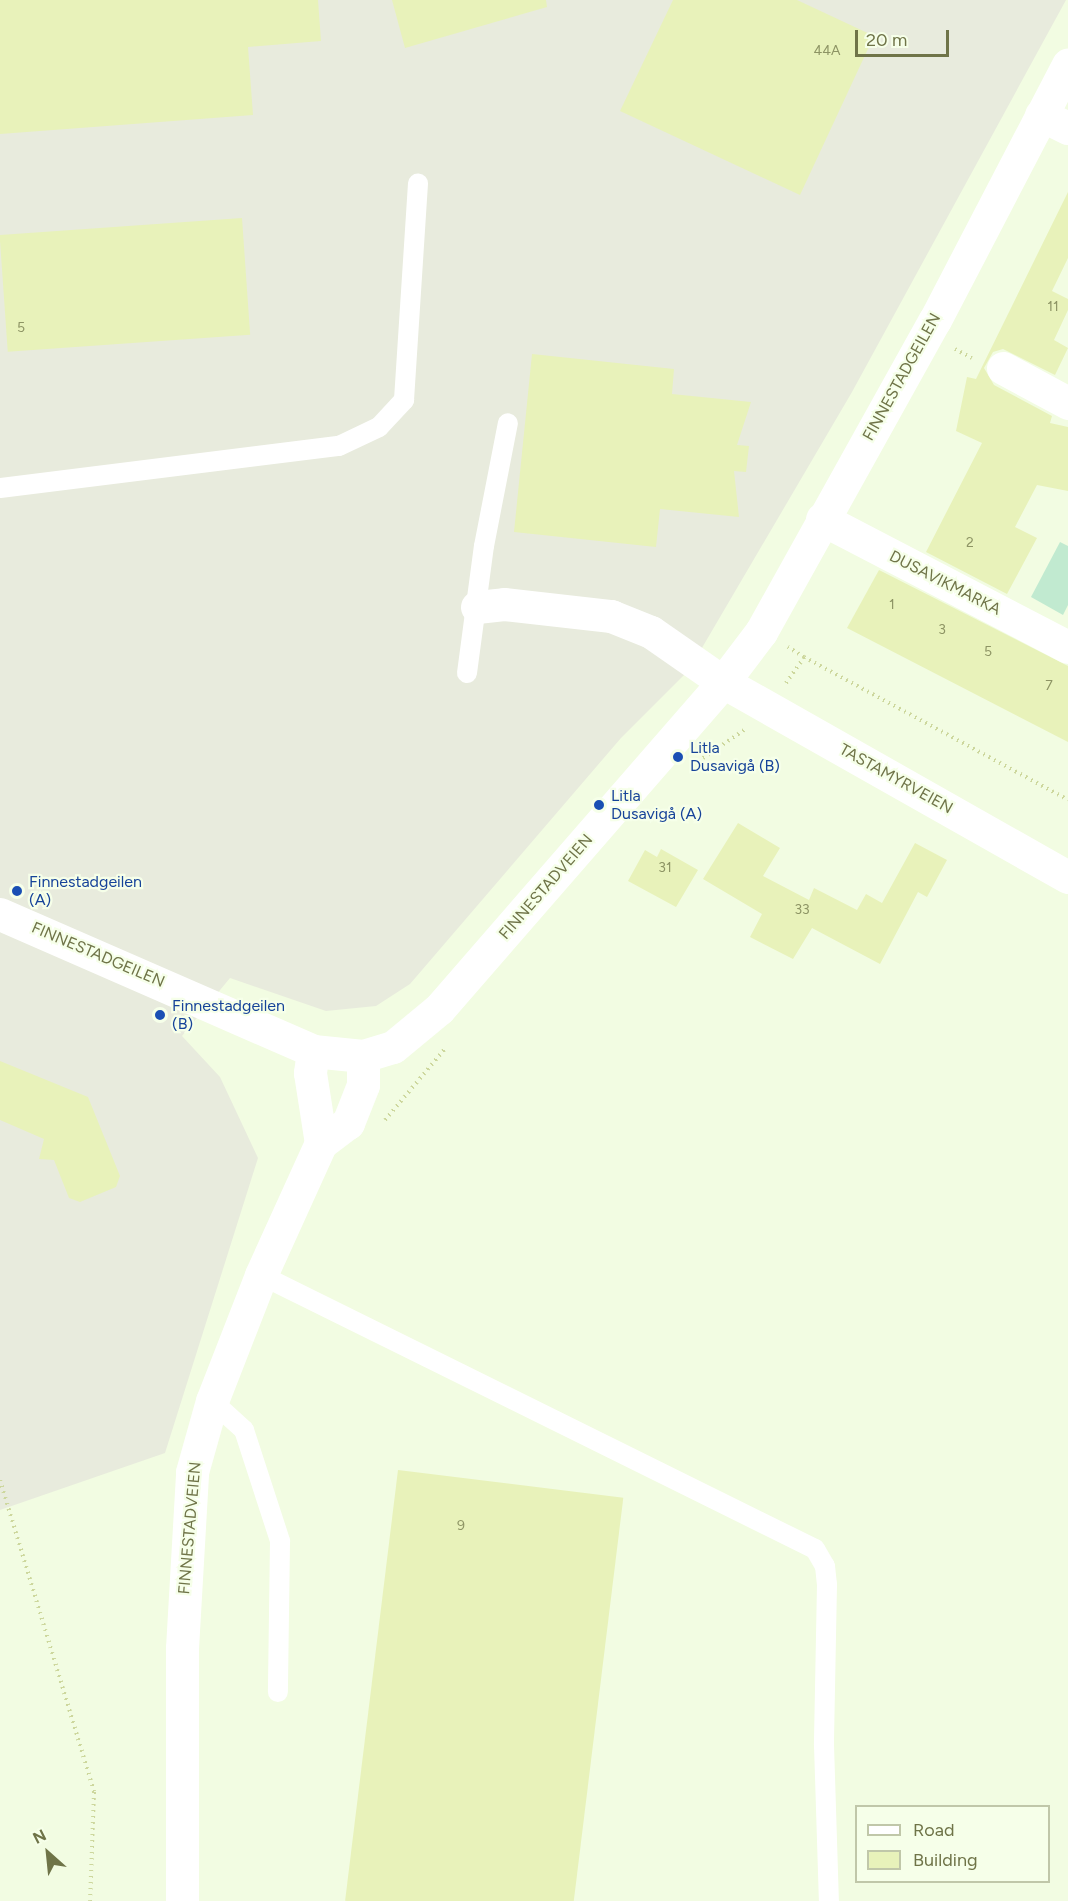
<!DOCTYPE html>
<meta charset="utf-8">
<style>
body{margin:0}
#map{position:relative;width:1068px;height:1901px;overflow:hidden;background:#f2fce2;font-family:Figtree,sans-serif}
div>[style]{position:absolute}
.industrial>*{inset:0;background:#e8ebdd}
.green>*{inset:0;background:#c1ead0}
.building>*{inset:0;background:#e8f2ba;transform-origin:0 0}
.path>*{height:4px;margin-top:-2px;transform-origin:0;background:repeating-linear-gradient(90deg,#cdd79d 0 1.5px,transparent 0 6px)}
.lane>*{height:20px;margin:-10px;padding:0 10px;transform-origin:10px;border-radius:10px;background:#fff}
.street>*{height:33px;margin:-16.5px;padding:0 16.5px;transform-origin:16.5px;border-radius:16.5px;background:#fff}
.secondary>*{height:33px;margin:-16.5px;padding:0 16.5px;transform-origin:16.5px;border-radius:16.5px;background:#fff}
.dots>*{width:16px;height:16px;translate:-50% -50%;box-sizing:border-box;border:3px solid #f6ffe9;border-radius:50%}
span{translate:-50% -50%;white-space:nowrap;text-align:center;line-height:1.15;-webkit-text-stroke:4.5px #f6ffe9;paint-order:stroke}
.number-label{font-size:14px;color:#8d9464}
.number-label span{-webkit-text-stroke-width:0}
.street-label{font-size:16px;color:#6f7448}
.transit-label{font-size:16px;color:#164399}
.left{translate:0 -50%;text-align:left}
.legend{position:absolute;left:855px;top:1805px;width:195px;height:78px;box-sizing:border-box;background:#f6ffe9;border:2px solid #c0c7a9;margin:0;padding:8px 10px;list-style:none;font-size:18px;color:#6f7448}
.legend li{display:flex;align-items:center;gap:12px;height:30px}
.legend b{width:30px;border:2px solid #c0c7a9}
.north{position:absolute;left:18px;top:1823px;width:60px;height:60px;-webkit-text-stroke:4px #f6ffe9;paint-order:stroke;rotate:333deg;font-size:16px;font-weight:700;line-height:24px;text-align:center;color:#6f7448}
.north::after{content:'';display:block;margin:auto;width:21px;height:27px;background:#6f7448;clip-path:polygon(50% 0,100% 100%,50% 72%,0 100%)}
.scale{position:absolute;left:855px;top:30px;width:94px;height:27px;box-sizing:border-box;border:3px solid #6f7448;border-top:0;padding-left:8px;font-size:18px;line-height:21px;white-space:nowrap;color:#6f7448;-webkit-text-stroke:4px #f6ffe9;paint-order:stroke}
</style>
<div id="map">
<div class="industrial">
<div style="clip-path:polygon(0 0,1066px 0,852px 392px,689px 670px,621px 738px,410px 984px,376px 1006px,326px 1011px,230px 978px,182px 1036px,220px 1077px,258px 1158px,165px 1453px,0 1510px)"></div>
</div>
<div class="green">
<div style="clip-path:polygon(1060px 542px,1068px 546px,1068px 605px,1063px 615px,1031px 597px)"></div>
</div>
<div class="building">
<div style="clip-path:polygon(0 0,318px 0,321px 41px,248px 47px,253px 115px,0 134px)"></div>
<div style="clip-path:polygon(392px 0,546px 0,547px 7px,405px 48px)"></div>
<div style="clip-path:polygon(673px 0,797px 0,874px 36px,800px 195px,620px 111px)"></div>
<div style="clip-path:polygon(1068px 192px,1068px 258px,1052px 291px,1068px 299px,1068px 310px,1054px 340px,1068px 348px,1055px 375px,1003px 349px,993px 352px,984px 368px,994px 385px,1052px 416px,1050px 423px,1068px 427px,1068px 491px,1037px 485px,1015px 527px,1037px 538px,1007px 594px,926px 552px,982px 443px,956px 431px,967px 377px,976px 379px)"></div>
<div style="left:242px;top:218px;width:117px;height:243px;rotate:86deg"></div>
<div style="clip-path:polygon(532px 354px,674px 369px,672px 394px,751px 402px,737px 445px,749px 446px,746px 472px,734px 471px,739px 517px,660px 509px,656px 547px,514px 532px)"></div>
<div style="clip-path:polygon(879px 570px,1068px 666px,1068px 742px,847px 628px)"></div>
<div style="clip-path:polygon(738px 823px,780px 848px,763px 876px,809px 900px,814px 888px,857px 910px,866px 894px,882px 903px,915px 843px,947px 860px,927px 897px,918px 892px,880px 964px,812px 928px,793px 959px,750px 937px,762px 914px,703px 879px)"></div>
<div style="clip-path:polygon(661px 849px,698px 870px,676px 907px,628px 881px,645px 850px,657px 857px)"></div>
<div style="clip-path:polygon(0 1061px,88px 1097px,120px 1176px,116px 1187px,80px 1202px,69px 1198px,54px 1160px,39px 1159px,44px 1139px,0 1120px)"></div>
<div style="left:398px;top:1470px;width:227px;height:434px;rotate:7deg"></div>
</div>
<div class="path">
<div style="left:955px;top:349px;width:19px;rotate:28deg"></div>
<div style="left:804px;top:657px;width:300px;rotate:28.4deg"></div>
<div style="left:786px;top:683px;width:32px;rotate:-55deg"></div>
<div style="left:804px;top:657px;width:19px;rotate:-148deg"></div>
<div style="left:703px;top:758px;width:50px;rotate:-34.3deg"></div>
<div style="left:385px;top:1120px;width:92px;rotate:-49.9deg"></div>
<div style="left:0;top:1480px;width:326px;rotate:73.2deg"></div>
<div style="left:94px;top:1792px;width:109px;rotate:92.1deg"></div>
</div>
<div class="lane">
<div style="left:0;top:488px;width:342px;rotate:-7.1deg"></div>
<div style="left:339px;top:446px;width:44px;rotate:-25.4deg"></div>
<div style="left:379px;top:427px;width:37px;rotate:-47deg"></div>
<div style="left:404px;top:400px;width:217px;rotate:-86.3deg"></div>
<div style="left:467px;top:673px;width:128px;rotate:-82.4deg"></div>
<div style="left:484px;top:546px;width:125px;rotate:-79deg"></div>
<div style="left:261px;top:1275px;width:618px;rotate:26.32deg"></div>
<div style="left:815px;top:1549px;width:20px;rotate:60deg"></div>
<div style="left:825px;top:1566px;width:18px;rotate:84deg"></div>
<div style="left:827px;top:1584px;width:161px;rotate:91.1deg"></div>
<div style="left:824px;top:1745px;width:156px;rotate:88.2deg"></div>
<div style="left:212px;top:1401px;width:43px;rotate:42.2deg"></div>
<div style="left:244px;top:1430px;width:117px;rotate:72deg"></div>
<div style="left:280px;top:1541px;width:151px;rotate:90.8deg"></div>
</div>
<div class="street">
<div style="left:1041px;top:115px;width:30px;rotate:26deg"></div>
<div style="left:1003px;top:368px;width:74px;rotate:28.3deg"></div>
<div style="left:822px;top:519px;width:277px;rotate:27.5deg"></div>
<div style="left:477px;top:607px;width:27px;rotate:-6deg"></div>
<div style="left:504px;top:604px;width:108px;rotate:6.4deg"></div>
<div style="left:611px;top:616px;width:43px;rotate:21.8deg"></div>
<div style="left:651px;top:632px;width:88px;rotate:34.8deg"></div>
<div style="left:723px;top:682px;width:63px;rotate:-52.8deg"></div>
<div style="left:761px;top:632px;width:357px;rotate:-60.9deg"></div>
<div style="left:935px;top:320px;width:288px;rotate:-62.5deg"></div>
<div style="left:313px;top:1051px;width:22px;rotate:98deg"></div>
<div style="left:310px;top:1073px;width:71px;rotate:81.1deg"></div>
<div style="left:182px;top:1901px;width:253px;rotate:-90deg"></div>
<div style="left:182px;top:1648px;width:176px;rotate:-86.7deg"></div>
<div style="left:192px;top:1472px;width:74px;rotate:-74.3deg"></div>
<div style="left:212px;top:1401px;width:135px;rotate:-68.7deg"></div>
<div style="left:261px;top:1275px;width:145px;rotate:-65.6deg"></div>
<div style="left:321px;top:1143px;width:34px;rotate:-37deg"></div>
<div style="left:348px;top:1123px;width:41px;rotate:-68.5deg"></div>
<div style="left:363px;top:1085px;width:29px;rotate:-90deg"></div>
</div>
<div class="secondary">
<div style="left:0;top:914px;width:342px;rotate:23.6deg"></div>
<div style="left:313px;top:1051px;width:50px;rotate:5.7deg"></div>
<div style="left:363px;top:1056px;width:31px;rotate:-17deg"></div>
<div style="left:393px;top:1047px;width:60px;rotate:-39.6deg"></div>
<div style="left:439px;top:1009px;width:433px;rotate:-49deg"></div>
<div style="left:723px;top:682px;width:396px;rotate:29.5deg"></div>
</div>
<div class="dots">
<div style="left:678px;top:757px;background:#1a4fb4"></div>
<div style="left:599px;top:805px;background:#1a4fb4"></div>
<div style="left:17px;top:891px;background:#1a4fb4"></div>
<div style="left:160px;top:1015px;background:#1a4fb4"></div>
</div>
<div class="number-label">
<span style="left:827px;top:51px">44A</span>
<span style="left:1053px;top:307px">11</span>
<span style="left:21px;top:328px">5</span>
<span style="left:970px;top:543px">2</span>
<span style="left:892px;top:605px">1</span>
<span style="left:942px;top:630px">3</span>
<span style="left:988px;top:652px">5</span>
<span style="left:1049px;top:686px">7</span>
<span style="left:665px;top:868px">31</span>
<span style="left:802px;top:910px">33</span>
<span style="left:461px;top:1526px">9</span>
</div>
<div class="street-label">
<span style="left:902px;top:377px;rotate:-61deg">FINNESTADGEILEN</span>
<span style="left:945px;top:583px;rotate:27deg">DUSAVIKMARKA</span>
<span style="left:896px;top:779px;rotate:29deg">TASTAMYRVEIEN</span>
<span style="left:546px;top:887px;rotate:-49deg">FINNESTADVEIEN</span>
<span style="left:98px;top:955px;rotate:23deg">FINNESTADGEILEN</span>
<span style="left:190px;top:1528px;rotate:-85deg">FINNESTADVEIEN</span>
</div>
<div class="transit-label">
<span class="left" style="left:690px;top:757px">Litla<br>Dusavigå (B)</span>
<span class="left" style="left:611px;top:805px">Litla<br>Dusavigå (A)</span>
<span class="left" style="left:29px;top:891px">Finnestadgeilen<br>(A)</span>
<span class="left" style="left:172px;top:1015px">Finnestadgeilen<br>(B)</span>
</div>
<ul class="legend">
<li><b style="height:8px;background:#fff"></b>Road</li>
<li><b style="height:16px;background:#e8f2ba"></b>Building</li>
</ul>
<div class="north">N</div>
<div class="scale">20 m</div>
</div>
